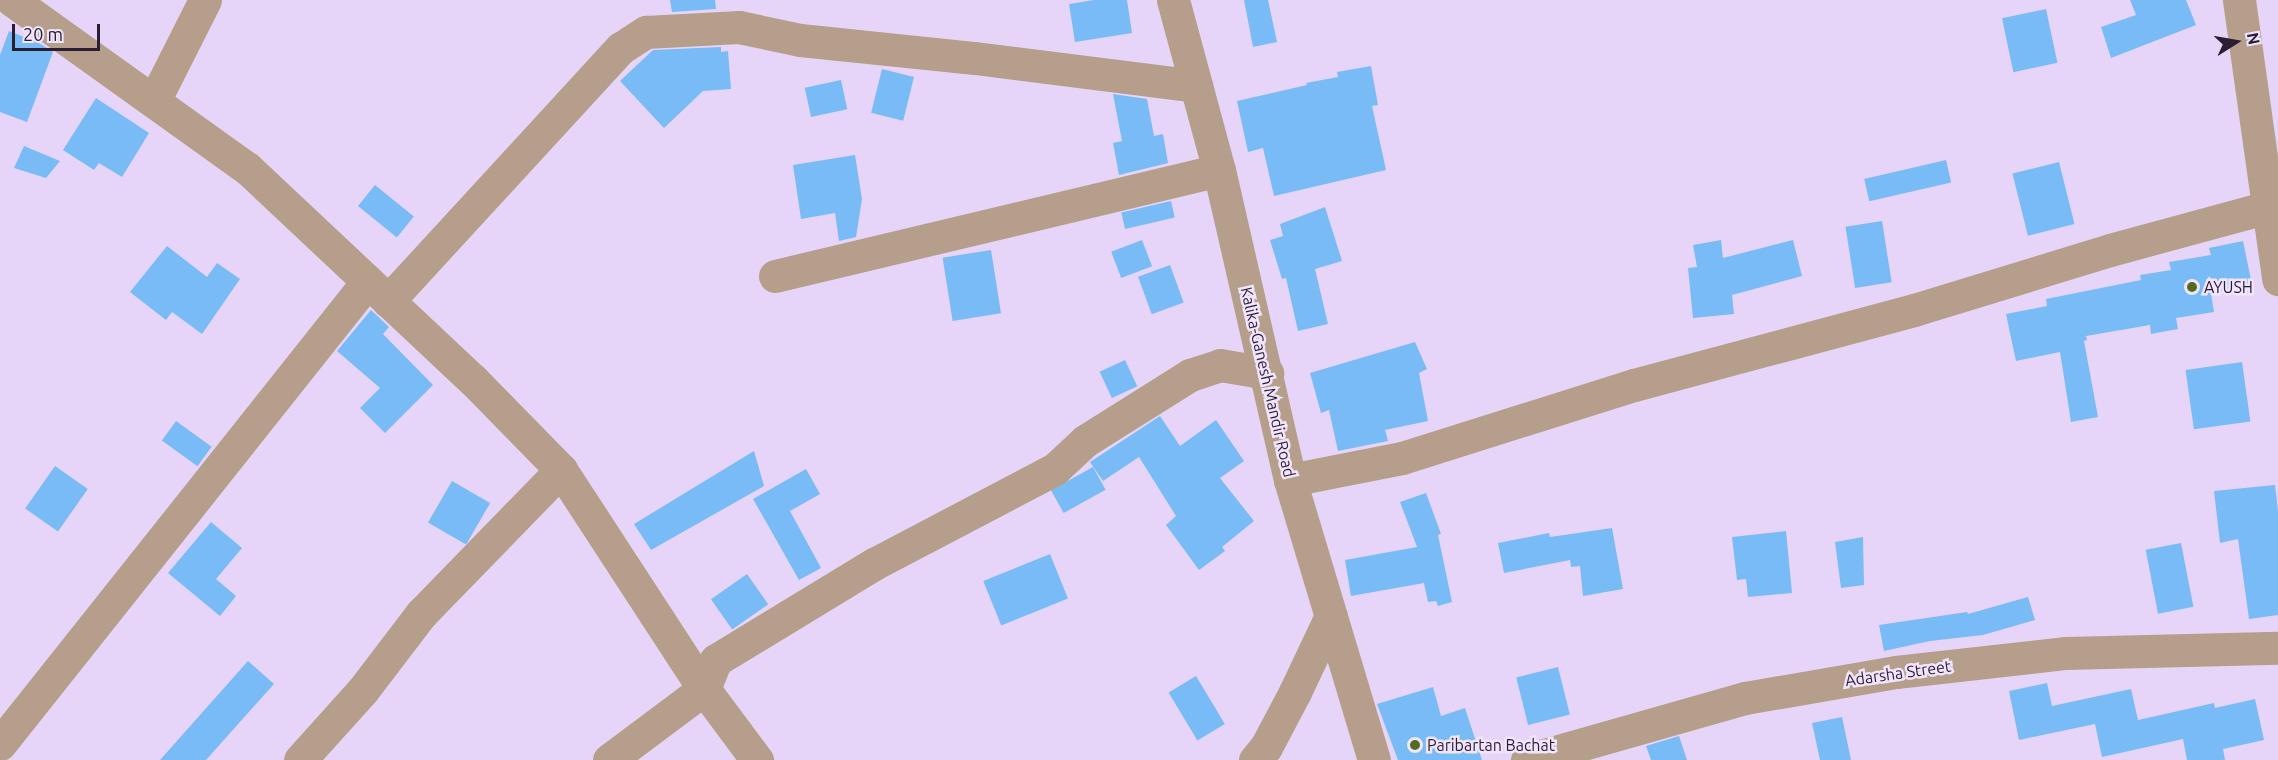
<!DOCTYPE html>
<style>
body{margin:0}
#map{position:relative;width:2278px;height:760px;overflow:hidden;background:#e6d5f9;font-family:Ubuntu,sans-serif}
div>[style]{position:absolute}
.building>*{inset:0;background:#79bbf5;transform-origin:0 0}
.minor>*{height:33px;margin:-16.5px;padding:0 16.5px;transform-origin:16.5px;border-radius:16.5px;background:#b59f8a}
.dots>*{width:16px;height:16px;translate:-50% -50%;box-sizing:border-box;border:3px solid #f0e5fd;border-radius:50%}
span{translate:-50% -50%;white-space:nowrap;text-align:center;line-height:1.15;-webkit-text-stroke:5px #f0e5fd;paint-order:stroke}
.poi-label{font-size:16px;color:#2a1e35}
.left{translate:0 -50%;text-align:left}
.street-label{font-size:16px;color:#2a1e35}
.north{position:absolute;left:2206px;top:12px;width:60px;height:60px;-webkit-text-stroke:4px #f0e5fd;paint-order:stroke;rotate:79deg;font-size:16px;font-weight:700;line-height:24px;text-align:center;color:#2a1e35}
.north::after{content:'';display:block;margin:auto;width:21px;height:27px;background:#2a1e35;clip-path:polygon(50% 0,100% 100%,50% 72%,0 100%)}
.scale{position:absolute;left:12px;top:24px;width:88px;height:27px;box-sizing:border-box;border:3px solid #2a1e35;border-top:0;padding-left:8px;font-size:18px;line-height:21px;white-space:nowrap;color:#2a1e35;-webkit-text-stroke:4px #f0e5fd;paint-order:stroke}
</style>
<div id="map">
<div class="building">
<div style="clip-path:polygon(670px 0,715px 0,716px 9px,672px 12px)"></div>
<div style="clip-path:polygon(1094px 0,1127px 0,1132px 33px,1075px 42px,1069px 4px)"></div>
<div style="clip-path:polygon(1244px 0,1268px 0,1277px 42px,1253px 47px)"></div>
<div style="clip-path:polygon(2130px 0,2186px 0,2196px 25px,2111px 58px,2101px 27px,2136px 15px)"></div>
<div style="left:2046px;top:9px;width:55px;height:45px;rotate:78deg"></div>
<div style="clip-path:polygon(9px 31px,39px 43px,53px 52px,27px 122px,0 112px,0 55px)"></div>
<div style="clip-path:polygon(721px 47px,721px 52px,728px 51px,731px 89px,703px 91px,664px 128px,620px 81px,653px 50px)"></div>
<div style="clip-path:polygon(1371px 66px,1378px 105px,1372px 106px,1386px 170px,1274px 196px,1263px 148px,1248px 152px,1237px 101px,1307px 85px,1306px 83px,1338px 77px,1337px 72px)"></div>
<div style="left:882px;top:69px;width:33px;height:45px;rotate:14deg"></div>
<div style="left:841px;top:80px;width:30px;height:37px;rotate:78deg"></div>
<div style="clip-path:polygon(1113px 94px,1147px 99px,1154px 136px,1163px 134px,1168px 163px,1119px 175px,1113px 143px,1122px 141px)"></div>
<div style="clip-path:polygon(96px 98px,149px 133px,122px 177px,99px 163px,94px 170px,63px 150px)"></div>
<div style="clip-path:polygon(24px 146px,60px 161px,46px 178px,14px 168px)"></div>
<div style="clip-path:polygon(855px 155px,862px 199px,856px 237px,839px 241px,835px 213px,801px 219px,793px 165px)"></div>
<div style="left:1946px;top:160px;width:23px;height:84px;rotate:77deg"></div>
<div style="left:2059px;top:162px;width:64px;height:48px;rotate:76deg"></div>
<div style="left:375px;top:185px;width:50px;height:27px;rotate:39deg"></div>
<div style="left:1171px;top:201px;width:17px;height:51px;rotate:77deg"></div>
<div style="clip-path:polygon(1325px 207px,1342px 261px,1315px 269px,1328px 324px,1298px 331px,1286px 278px,1282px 279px,1270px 240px,1283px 236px,1280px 224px)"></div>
<div style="left:1882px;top:221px;width:62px;height:37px;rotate:81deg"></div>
<div style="left:1142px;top:240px;width:28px;height:33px;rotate:69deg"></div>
<div style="clip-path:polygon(1721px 240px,1723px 258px,1793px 240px,1802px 276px,1732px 295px,1734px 314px,1693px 318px,1688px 268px,1697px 267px,1693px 245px)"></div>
<div style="clip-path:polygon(2243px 241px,2252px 285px,2211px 293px,2214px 312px,2176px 318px,2178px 329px,2151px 334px,2150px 325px,2086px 336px,2087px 340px,2084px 341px,2098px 417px,2071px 422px,2060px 352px,2016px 361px,2006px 314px,2047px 306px,2046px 299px,2141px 280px,2140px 275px,2171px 270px,2169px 262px,2211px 255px,2209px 248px)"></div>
<div style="clip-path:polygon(167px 246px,207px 277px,217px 263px,240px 279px,202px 334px,172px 312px,166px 320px,130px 292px)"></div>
<div style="left:991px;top:250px;width:64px;height:49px;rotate:81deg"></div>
<div style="left:1170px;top:265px;width:40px;height:34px;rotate:70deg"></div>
<div style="clip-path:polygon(371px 310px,389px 327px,383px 334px,433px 385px,385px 433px,360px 408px,380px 388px,337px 351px)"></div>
<div style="clip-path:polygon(1415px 342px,1427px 369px,1419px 373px,1428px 421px,1385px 430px,1388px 441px,1338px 451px,1329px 410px,1321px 413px,1310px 373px)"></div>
<div style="left:1125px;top:360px;width:29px;height:28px;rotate:65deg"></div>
<div style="left:2242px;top:362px;width:60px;height:57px;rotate:82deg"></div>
<div style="clip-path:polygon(1160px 416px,1180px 446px,1216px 420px,1244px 461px,1220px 478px,1254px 521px,1222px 547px,1225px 551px,1199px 570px,1166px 525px,1176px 516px,1139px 457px,1103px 481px,1090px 462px)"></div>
<div style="left:176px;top:421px;width:44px;height:24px;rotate:36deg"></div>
<div style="clip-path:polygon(754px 451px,764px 486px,651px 550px,634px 524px)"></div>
<div style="left:55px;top:466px;width:40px;height:52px;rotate:35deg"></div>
<div style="left:1093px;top:467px;width:26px;height:48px;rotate:61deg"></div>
<div style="clip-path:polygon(806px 469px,820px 494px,790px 511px,821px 568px,799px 580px,753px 499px)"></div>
<div style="left:452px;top:481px;width:44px;height:48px;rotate:30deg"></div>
<div style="clip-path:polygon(2275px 485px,2278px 511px,2278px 615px,2249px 619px,2238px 539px,2220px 543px,2214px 491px)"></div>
<div style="clip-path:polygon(1426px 493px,1441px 534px,1438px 535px,1452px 602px,1438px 606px,1436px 601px,1428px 602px,1424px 583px,1351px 596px,1345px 560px,1417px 547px,1400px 502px)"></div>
<div style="clip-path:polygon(211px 522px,242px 548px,216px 579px,236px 596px,220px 616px,168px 573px)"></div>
<div style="clip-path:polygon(1612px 528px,1623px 589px,1583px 596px,1580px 566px,1571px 567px,1570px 560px,1504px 573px,1498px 543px,1549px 533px,1550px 537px)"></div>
<div style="clip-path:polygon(1786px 531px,1792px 593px,1748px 597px,1746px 579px,1737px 580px,1732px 537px)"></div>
<div style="clip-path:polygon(1863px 537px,1864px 585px,1841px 588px,1835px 542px)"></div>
<div style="left:2181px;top:543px;width:65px;height:36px;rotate:79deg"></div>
<div style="left:1050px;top:554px;width:48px;height:72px;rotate:68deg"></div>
<div style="left:747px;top:574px;width:37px;height:44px;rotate:55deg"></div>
<div style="clip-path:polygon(2028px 597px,2035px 620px,1983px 635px,1930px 641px,1884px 651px,1879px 625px,1967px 612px,1968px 614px)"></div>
<div style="clip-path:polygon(248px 661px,274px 684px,206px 760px,160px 760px)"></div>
<div style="left:1558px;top:667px;width:49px;height:43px;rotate:76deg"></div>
<div style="left:1196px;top:676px;width:56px;height:32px;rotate:59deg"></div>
<div style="clip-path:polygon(2047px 683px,2052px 706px,2131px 689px,2138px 720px,2214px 703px,2215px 708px,2255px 699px,2264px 740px,2223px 749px,2225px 760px,2187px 760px,2183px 739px,2102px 757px,2095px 724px,2019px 740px,2009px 691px)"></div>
<div style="clip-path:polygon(1433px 687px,1441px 716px,1465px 708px,1482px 760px,1398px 760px,1377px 704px)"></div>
<div style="clip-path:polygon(1842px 717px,1851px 760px,1820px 760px,1812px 723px)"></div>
<div style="clip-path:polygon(1679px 736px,1687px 760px,1651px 760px,1646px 746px)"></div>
</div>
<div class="minor">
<div style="left:12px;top:0;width:289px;rotate:35.6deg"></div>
<div style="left:247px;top:168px;width:310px;rotate:43.2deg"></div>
<div style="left:473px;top:380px;width:126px;rotate:45.6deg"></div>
<div style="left:561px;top:470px;width:262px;rotate:56.9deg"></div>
<div style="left:704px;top:689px;width:89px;rotate:53.3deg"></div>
<div style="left:1173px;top:0;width:176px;rotate:74.9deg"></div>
<div style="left:1219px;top:170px;width:318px;rotate:77.1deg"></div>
<div style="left:1290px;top:480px;width:292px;rotate:73.3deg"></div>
<div style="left:2239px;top:0;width:282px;rotate:82deg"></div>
<div style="left:154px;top:101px;width:113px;rotate:-63.2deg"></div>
<div style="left:775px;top:276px;width:456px;rotate:-13.4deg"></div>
<div style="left:388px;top:301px;width:344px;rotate:-47.4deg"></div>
<div style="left:621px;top:48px;width:30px;rotate:-33deg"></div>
<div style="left:646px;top:32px;width:93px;rotate:-3.1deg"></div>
<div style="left:739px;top:27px;width:62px;rotate:12deg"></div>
<div style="left:800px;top:40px;width:176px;rotate:5.9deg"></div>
<div style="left:975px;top:58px;width:223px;rotate:7.2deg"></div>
<div style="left:1290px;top:480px;width:114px;rotate:-11.1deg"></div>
<div style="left:1402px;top:458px;width:243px;rotate:-17.5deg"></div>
<div style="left:1634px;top:385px;width:290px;rotate:-15deg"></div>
<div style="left:1914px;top:310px;width:205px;rotate:-17deg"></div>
<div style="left:2110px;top:250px;width:164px;rotate:-15.2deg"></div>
<div style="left:0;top:744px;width:591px;rotate:-51.52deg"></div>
<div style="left:300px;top:760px;width:94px;rotate:-48deg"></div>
<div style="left:363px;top:690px;width:96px;rotate:-52.7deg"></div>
<div style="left:421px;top:614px;width:201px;rotate:-45.8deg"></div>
<div style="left:609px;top:760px;width:119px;rotate:-36.8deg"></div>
<div style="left:704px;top:689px;width:31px;rotate:-68deg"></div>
<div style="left:716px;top:660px;width:185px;rotate:-31.3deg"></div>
<div style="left:874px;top:564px;width:204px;rotate:-27.7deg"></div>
<div style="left:1055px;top:469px;width:41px;rotate:-43deg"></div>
<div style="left:1085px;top:441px;width:124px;rotate:-32.2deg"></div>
<div style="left:1190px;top:375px;width:32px;rotate:-18deg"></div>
<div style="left:1220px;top:365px;width:48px;rotate:9.7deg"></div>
<div style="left:1255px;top:760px;width:17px;rotate:-50deg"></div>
<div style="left:1266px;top:747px;width:62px;rotate:-62.2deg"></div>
<div style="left:1295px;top:692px;width:84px;rotate:-64.7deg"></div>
<div style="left:1527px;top:760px;width:227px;rotate:-15.9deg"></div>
<div style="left:1745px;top:698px;width:153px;rotate:-9.8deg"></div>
<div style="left:1896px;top:672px;width:171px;rotate:-6.4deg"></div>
<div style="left:2066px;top:653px;width:212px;rotate:-1.4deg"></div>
</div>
<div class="dots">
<div style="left:2192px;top:287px;background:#526d20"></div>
<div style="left:1415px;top:745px;background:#526d20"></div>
</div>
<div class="poi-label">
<span class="left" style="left:2204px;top:287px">AYUSH</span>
<span class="left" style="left:1427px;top:745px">Paribartan Bachat</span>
</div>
<div class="street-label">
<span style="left:1268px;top:382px;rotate:77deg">Kalika-Ganesh Mandir Road</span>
<span style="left:1898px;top:673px;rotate:-8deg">Adarsha Street</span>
</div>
<div class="north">N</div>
<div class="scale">20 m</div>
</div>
